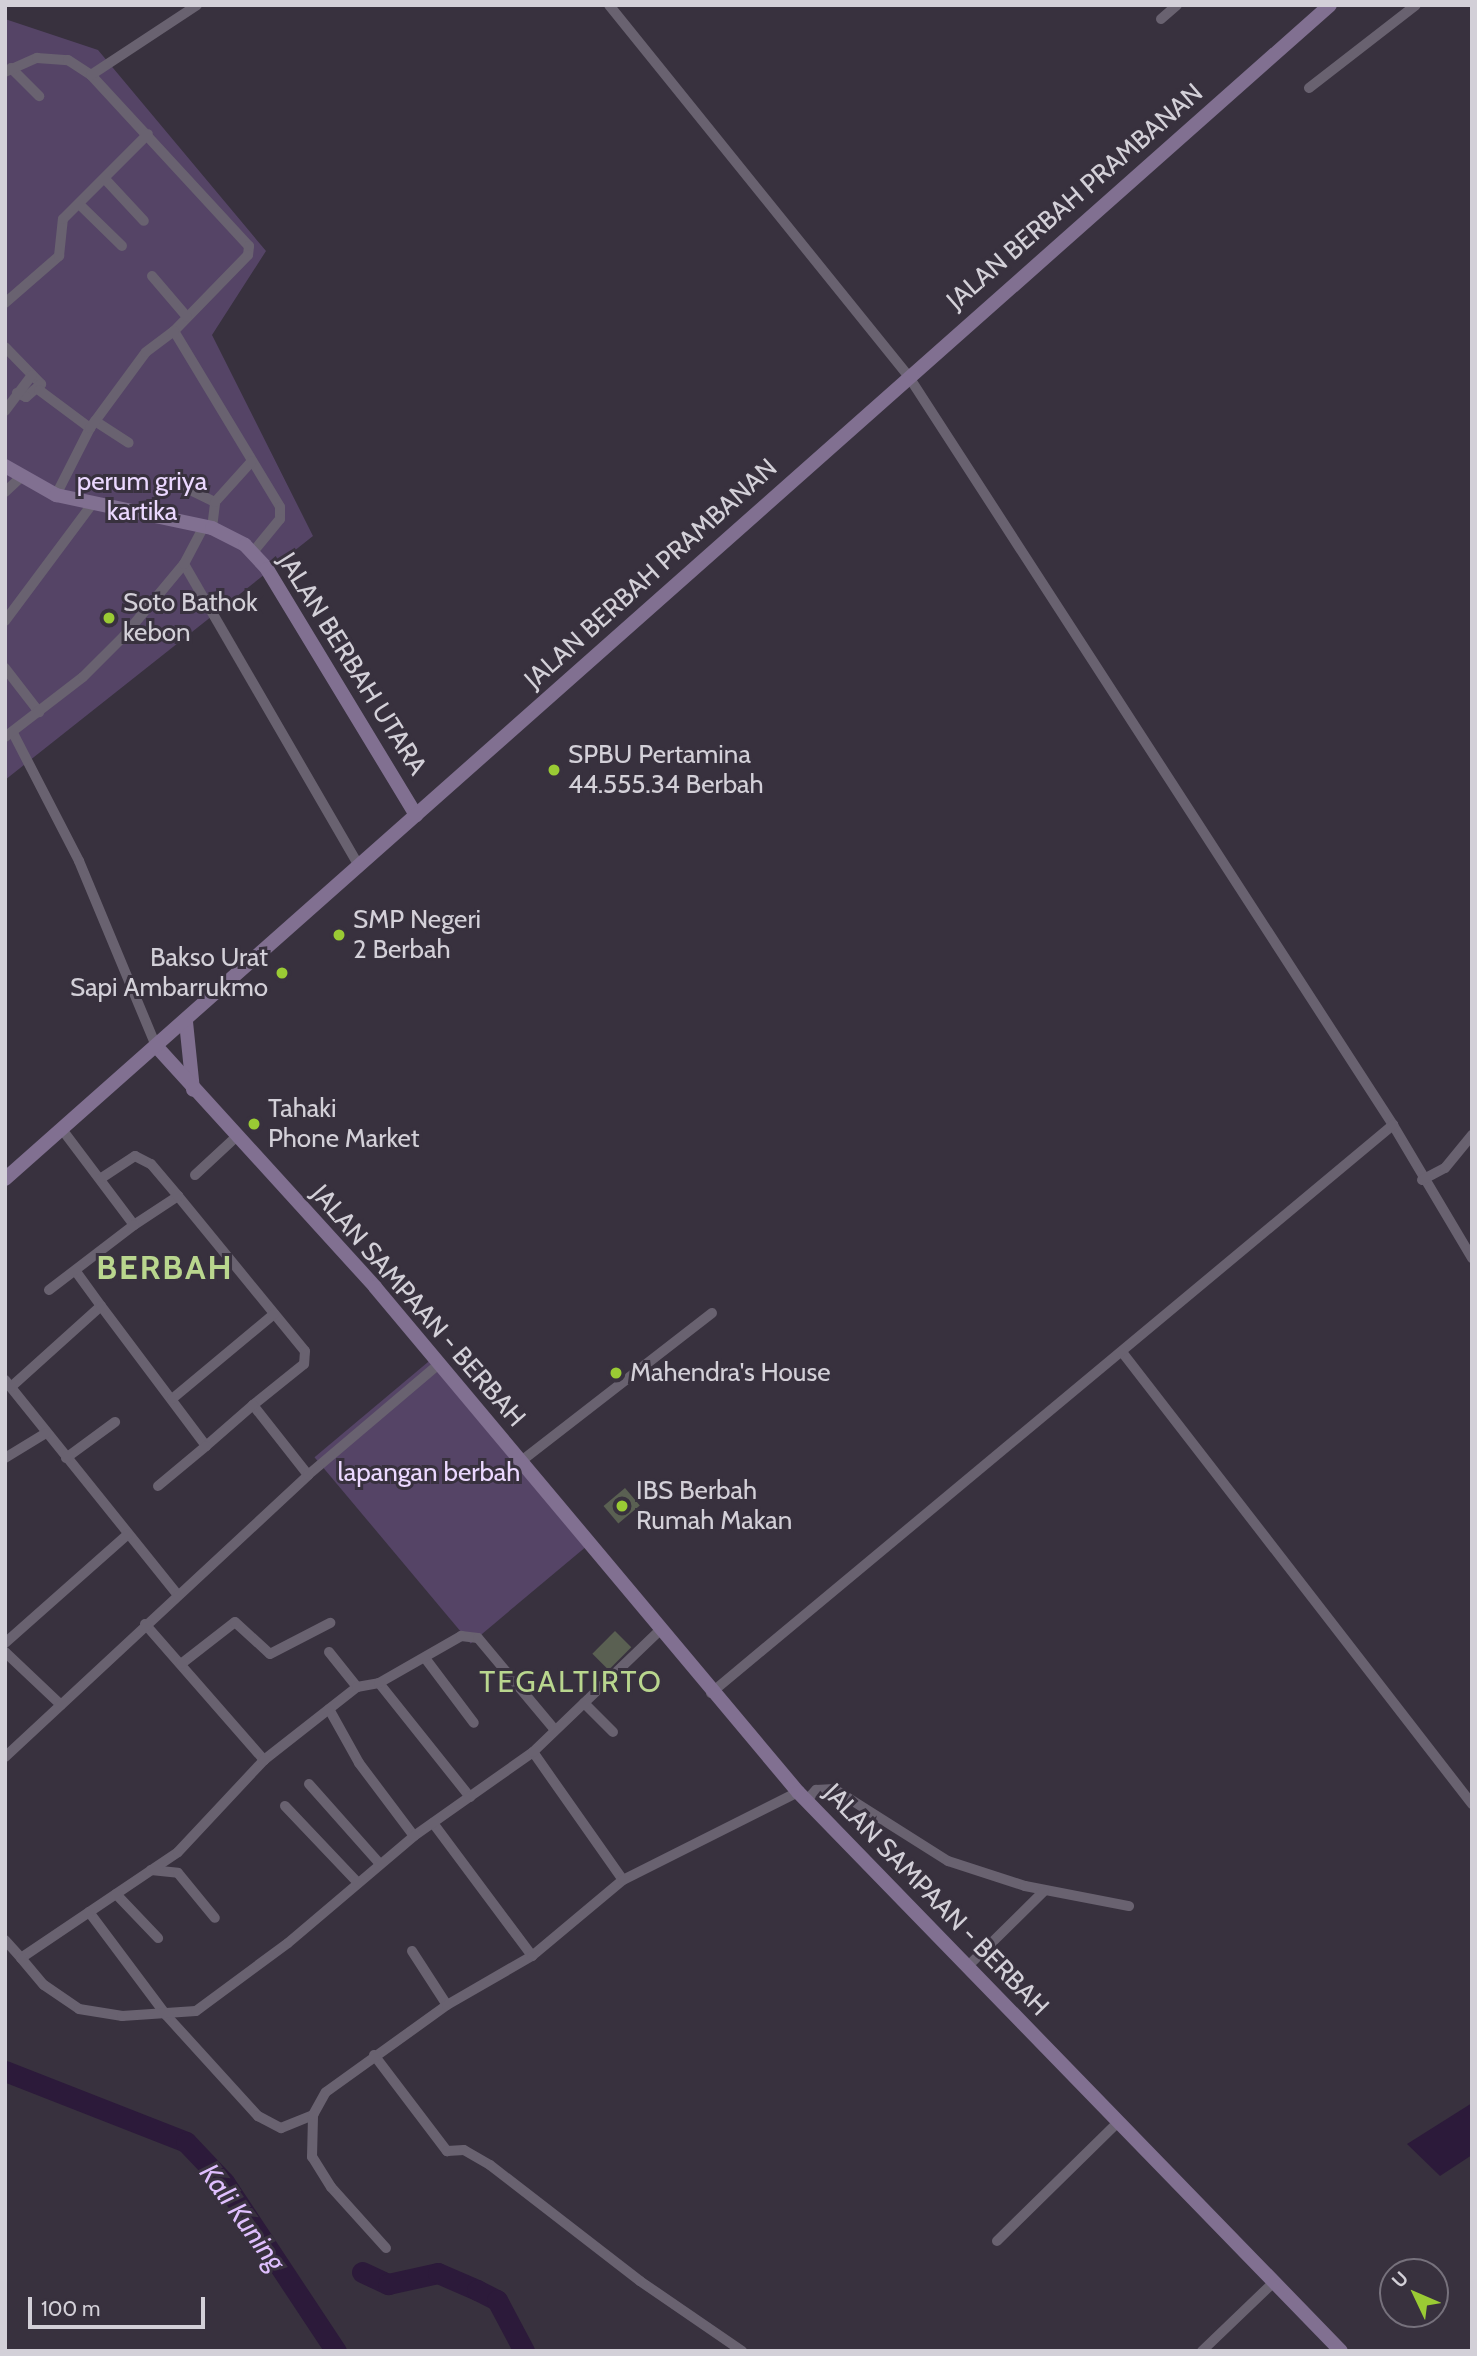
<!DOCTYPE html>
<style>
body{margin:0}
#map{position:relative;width:1477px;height:2356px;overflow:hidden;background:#38313e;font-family:Cabin,sans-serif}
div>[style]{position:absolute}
.green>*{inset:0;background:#546;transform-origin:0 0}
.water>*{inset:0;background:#2c1a3a}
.river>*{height:21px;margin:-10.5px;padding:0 10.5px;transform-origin:10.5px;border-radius:10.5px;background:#2c1a3a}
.building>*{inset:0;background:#5a6052;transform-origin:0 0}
.street>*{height:10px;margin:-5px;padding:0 5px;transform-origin:5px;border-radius:5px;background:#696270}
.secondary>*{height:14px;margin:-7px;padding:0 7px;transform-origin:7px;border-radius:7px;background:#817091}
.dots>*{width:19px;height:19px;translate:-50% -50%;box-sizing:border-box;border:4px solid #38313e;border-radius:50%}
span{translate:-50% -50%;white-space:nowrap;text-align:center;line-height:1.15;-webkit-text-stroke:6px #38313e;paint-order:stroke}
.street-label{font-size:26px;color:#d3d0d8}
.park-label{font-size:26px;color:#ebd8ff}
.poi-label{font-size:26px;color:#d3d0d8}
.left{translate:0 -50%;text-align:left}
.right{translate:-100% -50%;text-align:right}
.water-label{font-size:28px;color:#dfbffe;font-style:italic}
.quarter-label{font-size:30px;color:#b9d68e;letter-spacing:2px}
.district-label{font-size:33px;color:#b9d68e;font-weight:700;letter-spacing:2px}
.frame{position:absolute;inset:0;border:7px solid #d3d0d8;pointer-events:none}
.north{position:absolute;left:1379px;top:2258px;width:70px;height:70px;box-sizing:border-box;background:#38313e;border:2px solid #76717c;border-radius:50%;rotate:314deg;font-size:19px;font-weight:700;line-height:28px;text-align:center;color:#d3d0d8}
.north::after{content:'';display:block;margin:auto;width:24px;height:32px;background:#9acb34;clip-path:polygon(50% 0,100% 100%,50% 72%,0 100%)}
.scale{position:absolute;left:28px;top:2297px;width:177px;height:32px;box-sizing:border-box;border:4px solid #d3d0d8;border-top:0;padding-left:9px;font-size:21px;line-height:24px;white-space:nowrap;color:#d3d0d8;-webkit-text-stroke:5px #38313e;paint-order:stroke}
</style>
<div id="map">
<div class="green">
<div style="clip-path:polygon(5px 19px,98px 50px,266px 251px,212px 335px,313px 536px,5px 780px)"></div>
<div style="left:434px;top:1357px;width:243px;height:156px;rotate:50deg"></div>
</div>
<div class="water">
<div style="clip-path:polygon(1472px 2103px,1472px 2155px,1440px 2176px,1407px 2144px)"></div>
</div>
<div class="river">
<div style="left:5px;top:2071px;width:194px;rotate:21.4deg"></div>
<div style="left:186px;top:2142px;width:55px;rotate:46.5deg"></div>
<div style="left:224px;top:2182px;width:203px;rotate:56.5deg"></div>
<div style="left:362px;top:2272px;width:29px;rotate:25deg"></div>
<div style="left:388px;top:2284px;width:51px;rotate:-12.4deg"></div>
<div style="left:438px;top:2273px;width:43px;rotate:23.6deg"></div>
<div style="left:477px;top:2290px;width:22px;rotate:27deg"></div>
<div style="left:497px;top:2300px;width:58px;rotate:62.1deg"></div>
</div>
<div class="building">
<div style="left:625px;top:1488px;width:23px;height:28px;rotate:50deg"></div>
<div style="left:615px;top:1631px;width:23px;height:32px;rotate:45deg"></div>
</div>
<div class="street">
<div style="left:609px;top:5px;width:478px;rotate:51.1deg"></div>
<div style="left:909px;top:377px;width:891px;rotate:57.09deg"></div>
<div style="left:1393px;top:1125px;width:155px;rotate:59.3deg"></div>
<div style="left:1161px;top:19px;width:21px;rotate:-41deg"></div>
<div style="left:11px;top:68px;width:40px;rotate:45deg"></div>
<div style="left:5px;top:72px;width:35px;rotate:-24deg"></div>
<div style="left:37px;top:58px;width:31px;rotate:4deg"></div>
<div style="left:68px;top:60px;width:27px;rotate:33deg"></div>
<div style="left:91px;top:75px;width:233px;rotate:47.3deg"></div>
<div style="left:249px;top:246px;width:9px;rotate:96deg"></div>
<div style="left:248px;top:255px;width:106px;rotate:134.2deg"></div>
<div style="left:174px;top:331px;width:205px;rotate:58.9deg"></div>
<div style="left:280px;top:507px;width:12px;rotate:90deg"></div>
<div style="left:280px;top:519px;width:43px;rotate:129.3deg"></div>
<div style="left:91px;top:75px;width:127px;rotate:-33.4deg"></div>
<div style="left:1309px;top:88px;width:135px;rotate:-37.8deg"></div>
<div style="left:105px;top:179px;width:57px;rotate:47.1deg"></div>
<div style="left:79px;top:204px;width:60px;rotate:44.3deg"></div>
<div style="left:152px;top:276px;width:54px;rotate:49.5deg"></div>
<div style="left:5px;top:303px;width:72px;rotate:-41deg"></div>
<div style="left:59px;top:256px;width:37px;rotate:-84deg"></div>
<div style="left:63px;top:219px;width:120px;rotate:-45deg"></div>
<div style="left:5px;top:347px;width:52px;rotate:45.8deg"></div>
<div style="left:41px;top:384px;width:20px;rotate:139deg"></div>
<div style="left:26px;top:397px;width:10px;rotate:-156deg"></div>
<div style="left:39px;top:390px;width:64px;rotate:36.7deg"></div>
<div style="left:5px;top:411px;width:45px;rotate:-53.1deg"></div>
<div style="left:95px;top:421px;width:40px;rotate:32.9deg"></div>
<div style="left:182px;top:486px;width:37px;rotate:26deg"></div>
<div style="left:5px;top:492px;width:22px;rotate:-43deg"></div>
<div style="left:56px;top:495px;width:75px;rotate:-63.1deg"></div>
<div style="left:90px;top:428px;width:94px;rotate:-53.6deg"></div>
<div style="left:146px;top:352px;width:35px;rotate:-37deg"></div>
<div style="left:212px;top:528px;width:26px;rotate:-83deg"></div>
<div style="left:215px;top:502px;width:55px;rotate:-47.9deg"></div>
<div style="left:184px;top:564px;width:349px;rotate:59.9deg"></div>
<div style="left:5px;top:621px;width:147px;rotate:-53.3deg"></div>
<div style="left:5px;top:668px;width:56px;rotate:52.3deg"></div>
<div style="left:13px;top:733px;width:144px;rotate:62.7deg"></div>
<div style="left:79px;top:861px;width:200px;rotate:67.4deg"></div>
<div style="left:5px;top:737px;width:98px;rotate:-37.6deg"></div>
<div style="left:83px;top:677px;width:58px;rotate:-45deg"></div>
<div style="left:124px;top:636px;width:94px;rotate:-50.2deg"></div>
<div style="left:184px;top:564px;width:43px;rotate:-62.2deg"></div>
<div style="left:61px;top:1128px;width:121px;rotate:53deg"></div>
<div style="left:134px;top:1225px;width:53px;rotate:-33.4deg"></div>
<div style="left:178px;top:1196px;width:200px;rotate:50.7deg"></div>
<div style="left:305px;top:1351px;width:13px;rotate:94deg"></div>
<div style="left:304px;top:1364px;width:65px;rotate:141.2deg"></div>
<div style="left:253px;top:1405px;width:89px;rotate:51.8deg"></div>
<div style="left:195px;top:1175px;width:56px;rotate:-42.8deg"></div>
<div style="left:100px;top:1179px;width:42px;rotate:-33.3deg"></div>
<div style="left:135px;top:1156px;width:18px;rotate:27deg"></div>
<div style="left:151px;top:1164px;width:42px;rotate:49.8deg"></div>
<div style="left:1422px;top:1180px;width:26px;rotate:-28deg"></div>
<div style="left:1445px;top:1168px;width:43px;rotate:-50.7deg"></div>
<div style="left:77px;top:1273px;width:41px;rotate:54deg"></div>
<div style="left:49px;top:1290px;width:107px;rotate:-37.4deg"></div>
<div style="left:1122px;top:1352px;width:572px;rotate:52.25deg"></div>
<div style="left:5px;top:1380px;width:276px;rotate:51.2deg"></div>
<div style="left:11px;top:1387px;width:121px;rotate:-42deg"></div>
<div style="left:101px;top:1306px;width:175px;rotate:53.1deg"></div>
<div style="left:206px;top:1446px;width:62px;rotate:-41.1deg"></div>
<div style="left:172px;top:1399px;width:133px;rotate:-39.8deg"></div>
<div style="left:5px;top:1458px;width:48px;rotate:-31.4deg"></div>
<div style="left:66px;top:1458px;width:61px;rotate:-36.3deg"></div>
<div style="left:520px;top:1462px;width:243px;rotate:-37.8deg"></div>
<div style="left:158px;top:1486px;width:62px;rotate:-39.8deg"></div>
<div style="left:145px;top:1624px;width:181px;rotate:48.8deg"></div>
<div style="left:5px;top:1643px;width:164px;rotate:-41.5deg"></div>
<div style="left:5px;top:1652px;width:77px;rotate:43.4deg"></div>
<div style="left:329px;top:1652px;width:45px;rotate:51.3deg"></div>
<div style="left:425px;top:1658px;width:81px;rotate:53deg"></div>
<div style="left:181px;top:1664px;width:68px;rotate:-37.9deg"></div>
<div style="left:235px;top:1622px;width:47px;rotate:42.4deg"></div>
<div style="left:270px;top:1654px;width:68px;rotate:-27.3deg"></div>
<div style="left:379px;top:1683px;width:146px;rotate:51.4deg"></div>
<div style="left:711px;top:1693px;width:888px;rotate:-39.79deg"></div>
<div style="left:584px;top:1703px;width:41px;rotate:45deg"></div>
<div style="left:329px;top:1709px;width:62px;rotate:60.9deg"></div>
<div style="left:359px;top:1763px;width:91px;rotate:53deg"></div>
<div style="left:533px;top:1752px;width:156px;rotate:54.9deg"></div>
<div style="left:5px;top:1757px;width:414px;rotate:-42.9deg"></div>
<div style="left:308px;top:1475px;width:172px;rotate:-40.3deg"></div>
<div style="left:309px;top:1784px;width:107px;rotate:48.4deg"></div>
<div style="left:806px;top:1801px;width:15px;rotate:-48deg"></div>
<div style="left:816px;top:1790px;width:18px;rotate:-3deg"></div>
<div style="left:834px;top:1789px;width:135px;rotate:32.3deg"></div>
<div style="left:948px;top:1861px;width:81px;rotate:18deg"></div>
<div style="left:1025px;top:1886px;width:106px;rotate:10.9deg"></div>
<div style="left:285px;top:1806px;width:106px;rotate:46.5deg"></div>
<div style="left:433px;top:1823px;width:166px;rotate:53.3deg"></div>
<div style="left:151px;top:1870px;width:27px;rotate:6deg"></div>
<div style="left:178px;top:1873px;width:58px;rotate:50.6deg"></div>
<div style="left:116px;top:1894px;width:61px;rotate:46.3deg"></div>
<div style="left:89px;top:1912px;width:129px;rotate:53.2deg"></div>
<div style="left:166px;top:2015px;width:137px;rotate:47.7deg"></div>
<div style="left:258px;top:2116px;width:26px;rotate:28deg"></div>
<div style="left:281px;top:2128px;width:35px;rotate:-22deg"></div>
<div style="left:5px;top:1940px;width:24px;rotate:48deg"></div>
<div style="left:21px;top:1958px;width:189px;rotate:-34deg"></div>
<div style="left:178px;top:1852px;width:126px;rotate:-46.9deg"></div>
<div style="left:264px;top:1760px;width:118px;rotate:-38.1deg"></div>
<div style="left:357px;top:1687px;width:22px;rotate:-10deg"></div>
<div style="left:379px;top:1683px;width:95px;rotate:-29.8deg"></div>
<div style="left:461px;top:1636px;width:17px;rotate:7deg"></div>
<div style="left:478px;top:1638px;width:120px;rotate:50.1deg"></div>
<div style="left:412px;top:1951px;width:64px;rotate:57.1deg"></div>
<div style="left:21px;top:1958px;width:35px;rotate:50deg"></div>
<div style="left:44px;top:1985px;width:42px;rotate:34.4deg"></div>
<div style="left:79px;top:2009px;width:44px;rotate:9.2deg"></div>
<div style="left:122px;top:2016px;width:74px;rotate:-3.9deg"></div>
<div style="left:196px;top:2011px;width:114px;rotate:-36.5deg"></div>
<div style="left:288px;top:1943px;width:165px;rotate:-40.3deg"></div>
<div style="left:414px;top:1836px;width:146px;rotate:-35.2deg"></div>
<div style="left:533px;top:1752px;width:176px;rotate:-43.8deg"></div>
<div style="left:967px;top:1967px;width:108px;rotate:-44.6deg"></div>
<div style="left:374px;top:2055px;width:121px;rotate:52.8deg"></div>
<div style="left:447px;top:2151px;width:17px;rotate:-3deg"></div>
<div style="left:464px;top:2150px;width:30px;rotate:30deg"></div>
<div style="left:490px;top:2165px;width:190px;rotate:37.7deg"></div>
<div style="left:640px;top:2281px;width:124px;rotate:34.5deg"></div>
<div style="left:997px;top:2241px;width:167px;rotate:-44.5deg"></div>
<div style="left:386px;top:2248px;width:82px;rotate:-132deg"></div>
<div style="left:331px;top:2187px;width:36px;rotate:-122deg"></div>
<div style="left:312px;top:2157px;width:42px;rotate:-88.6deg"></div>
<div style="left:313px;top:2115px;width:26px;rotate:-61deg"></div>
<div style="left:326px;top:2092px;width:149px;rotate:-35.7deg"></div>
<div style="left:447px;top:2005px;width:98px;rotate:-30deg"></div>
<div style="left:532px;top:1956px;width:119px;rotate:-39.9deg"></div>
<div style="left:623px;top:1880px;width:196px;rotate:-26.7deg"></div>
<div style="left:1202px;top:2351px;width:100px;rotate:-43.8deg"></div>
</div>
<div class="secondary">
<div style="left:5px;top:466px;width:59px;rotate:29.6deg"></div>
<div style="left:56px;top:495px;width:159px;rotate:11.9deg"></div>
<div style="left:212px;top:528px;width:37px;rotate:27deg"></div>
<div style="left:245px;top:545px;width:33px;rotate:47deg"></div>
<div style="left:267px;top:569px;width:288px;rotate:58.8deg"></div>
<div style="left:186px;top:1022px;width:68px;rotate:84.1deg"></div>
<div style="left:156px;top:1046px;width:326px;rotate:47.7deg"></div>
<div style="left:375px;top:1287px;width:659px;rotate:50.05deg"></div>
<div style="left:798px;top:1792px;width:779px;rotate:45.83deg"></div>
<div style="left:5px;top:1179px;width:1770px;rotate:-41.54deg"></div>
</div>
<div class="dots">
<div style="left:109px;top:618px;background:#9acb34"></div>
<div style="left:554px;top:770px;background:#9acb34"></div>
<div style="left:339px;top:935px;background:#9acb34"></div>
<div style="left:282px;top:973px;background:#9acb34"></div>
<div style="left:254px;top:1124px;background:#9acb34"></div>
<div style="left:616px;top:1373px;background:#9acb34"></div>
<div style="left:622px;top:1506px;background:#9acb34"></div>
</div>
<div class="street-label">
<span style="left:1075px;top:197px;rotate:-41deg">JALAN BERBAH PRAMBANAN</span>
<span style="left:651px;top:574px;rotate:-42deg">JALAN BERBAH PRAMBANAN</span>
<span style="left:352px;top:664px;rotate:58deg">JALAN BERBAH UTARA</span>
<span style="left:418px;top:1306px;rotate:49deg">JALAN SAMPAAN - BERBAH</span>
<span style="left:936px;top:1900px;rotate:46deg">JALAN SAMPAAN - BERBAH</span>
</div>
<div class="park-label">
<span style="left:142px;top:497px">perum griya<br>kartika</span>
<span style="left:429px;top:1473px">lapangan berbah</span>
</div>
<div class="poi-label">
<span class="left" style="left:123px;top:618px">Soto Bathok<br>kebon</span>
<span class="left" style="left:568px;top:770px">SPBU Pertamina<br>44.555.34 Berbah</span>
<span class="left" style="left:353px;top:935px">SMP Negeri<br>2 Berbah</span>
<span class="right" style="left:268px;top:973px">Bakso Urat<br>Sapi Ambarrukmo</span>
<span class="left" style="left:268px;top:1124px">Tahaki<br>Phone Market</span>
<span class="left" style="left:630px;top:1373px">Mahendra's House</span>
<span class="left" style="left:636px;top:1506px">IBS Berbah<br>Rumah Makan</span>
</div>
<div class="water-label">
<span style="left:243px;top:2217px;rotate:54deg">Kali Kuning</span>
</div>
<div class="quarter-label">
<span style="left:571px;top:1682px">TEGALTIRTO</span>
</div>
<div class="district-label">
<span style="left:165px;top:1268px">BERBAH</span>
</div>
<div class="frame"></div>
<div class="north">U</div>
<div class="scale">100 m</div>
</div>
